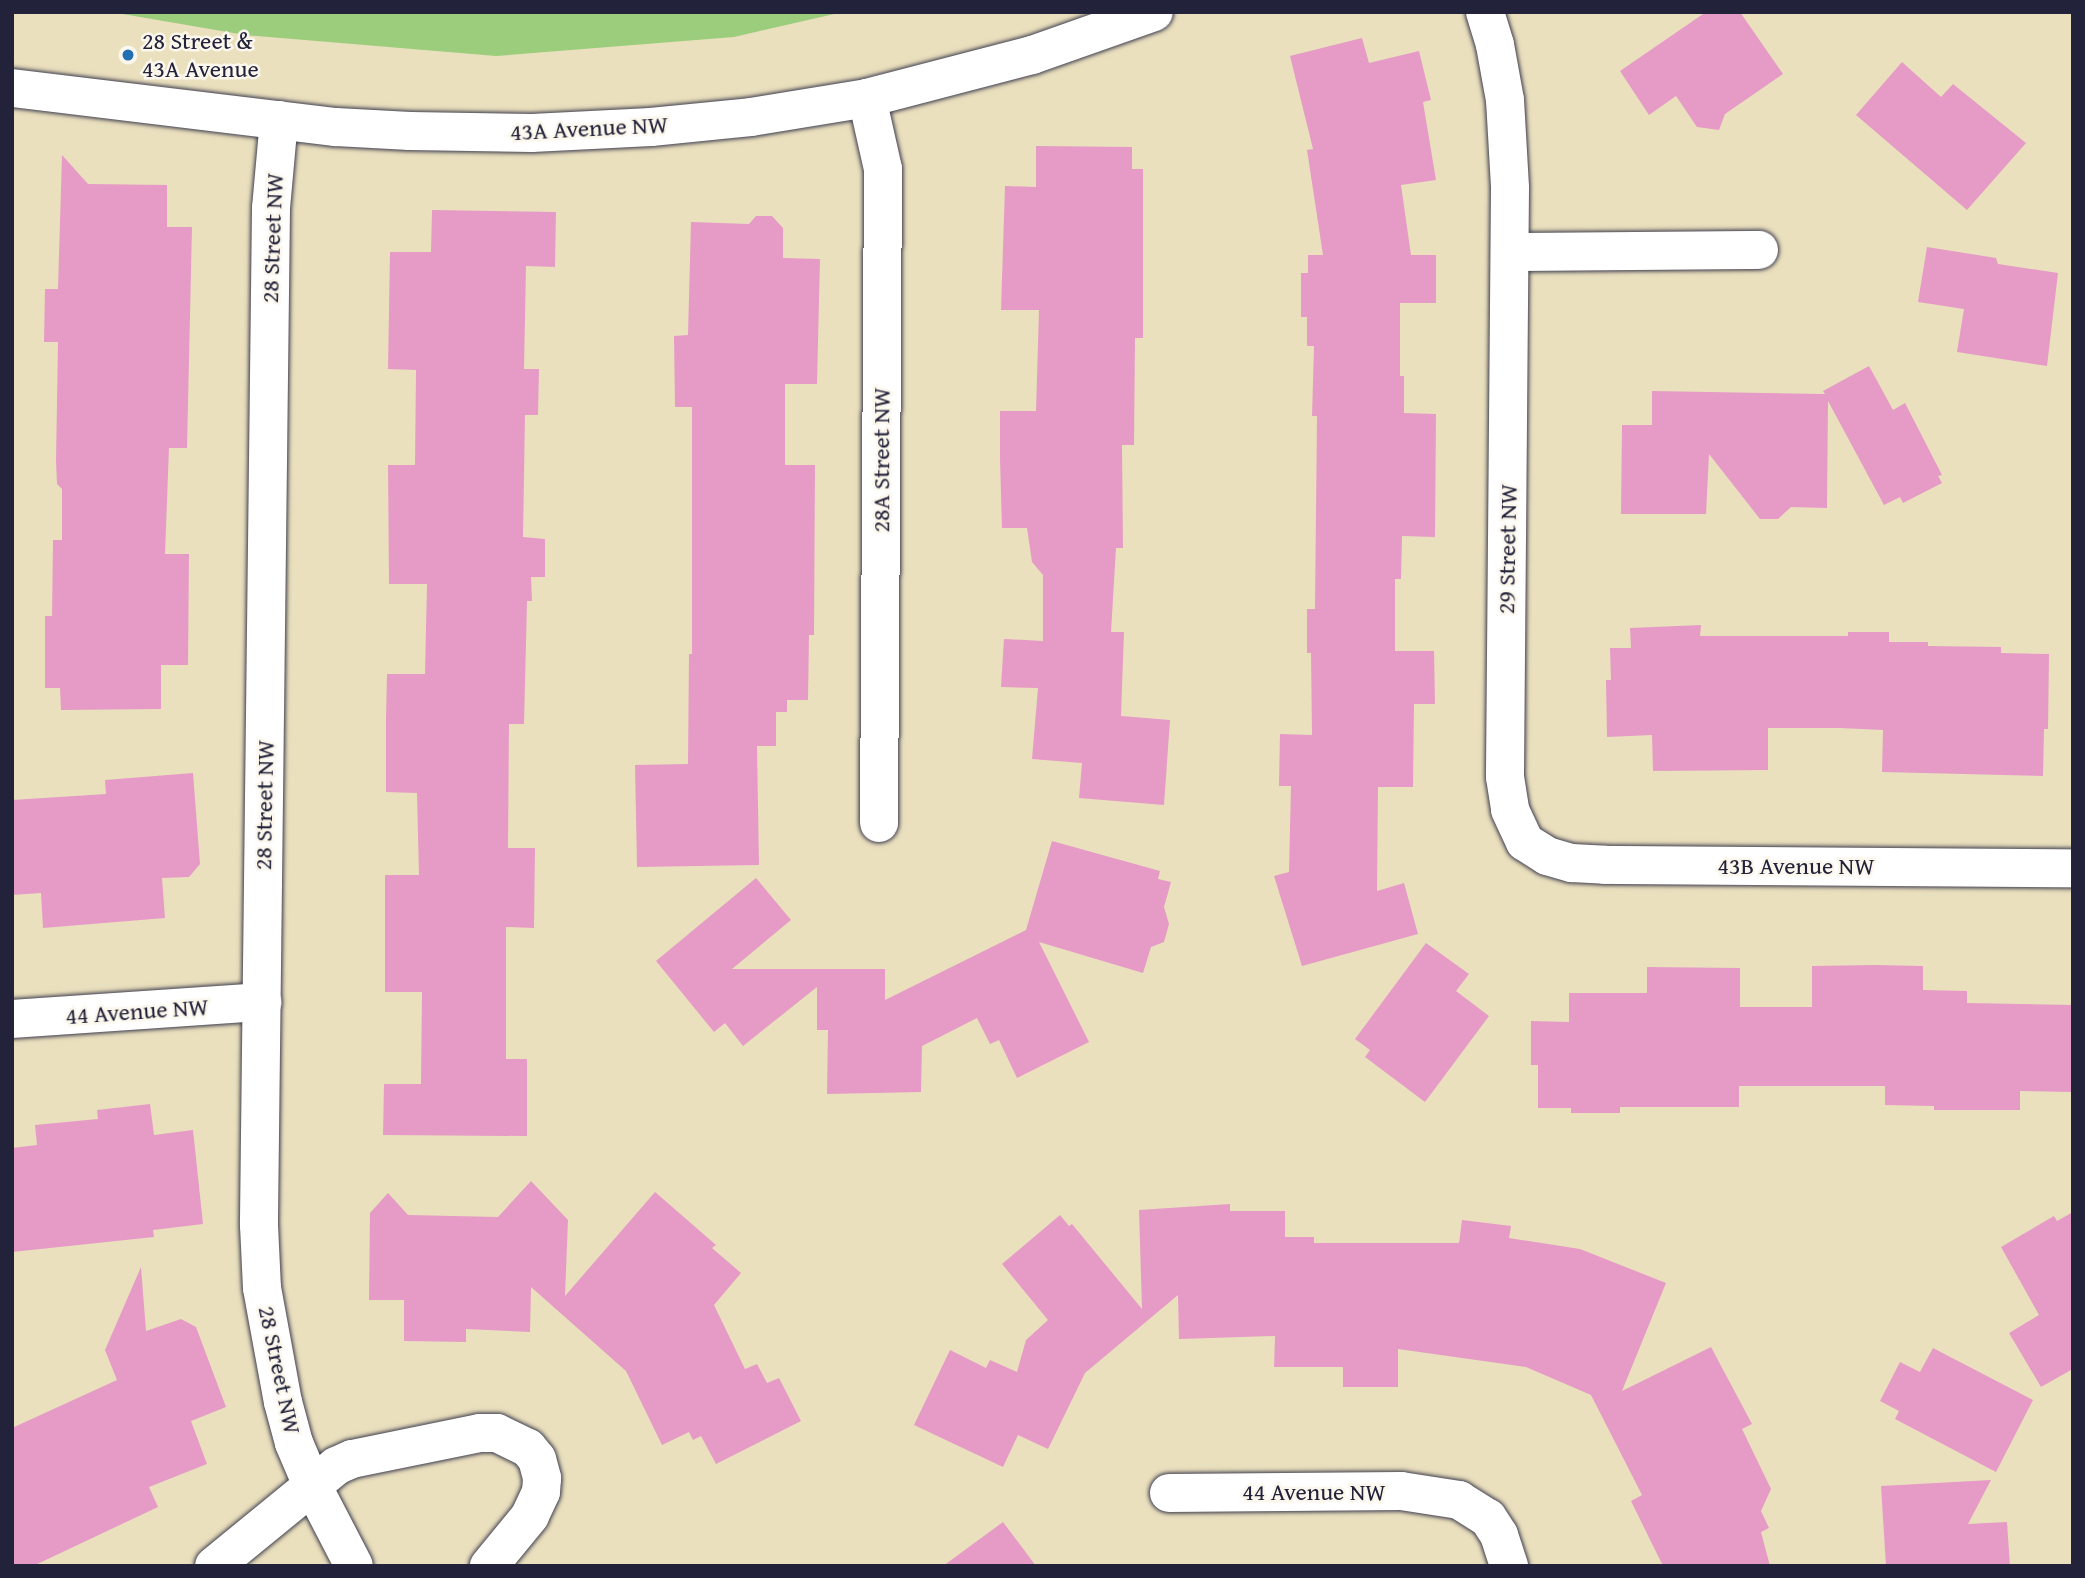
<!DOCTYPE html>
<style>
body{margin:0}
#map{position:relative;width:2085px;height:1578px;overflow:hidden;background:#eae0be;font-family:"Gentium Book Plus",serif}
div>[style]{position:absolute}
.green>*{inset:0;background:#9bcd7c}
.building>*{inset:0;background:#e59bc6}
.roads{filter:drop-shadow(0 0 2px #403e4f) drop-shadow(0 0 2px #403e4f)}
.minor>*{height:38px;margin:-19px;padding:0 19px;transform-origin:19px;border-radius:19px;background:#fff}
.dots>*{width:19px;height:19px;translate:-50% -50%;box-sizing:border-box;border:4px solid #fbf7ec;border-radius:50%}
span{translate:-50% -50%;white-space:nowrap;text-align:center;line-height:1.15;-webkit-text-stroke:5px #fbf7ec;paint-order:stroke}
.poi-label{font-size:24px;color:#22223b}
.left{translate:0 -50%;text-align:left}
.street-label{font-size:24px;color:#22223b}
.frame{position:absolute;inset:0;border:14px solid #22223b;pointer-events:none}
</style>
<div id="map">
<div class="green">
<div style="clip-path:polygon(111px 12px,843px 12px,734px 37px,496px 56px,245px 35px)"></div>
</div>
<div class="building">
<div style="clip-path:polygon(1706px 12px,1740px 12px,1783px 74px,1725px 114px,1719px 130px,1697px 127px,1676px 96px,1649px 115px,1620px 71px)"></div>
<div style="clip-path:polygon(1362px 38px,1369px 63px,1419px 51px,1431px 100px,1423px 102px,1436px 180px,1401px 185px,1411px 255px,1436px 255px,1436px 303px,1400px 303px,1400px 376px,1404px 376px,1404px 413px,1436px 414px,1435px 537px,1402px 536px,1401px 579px,1395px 579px,1395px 651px,1434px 651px,1435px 704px,1414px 704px,1413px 787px,1378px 787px,1377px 891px,1404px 883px,1418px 934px,1302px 966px,1274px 876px,1289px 872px,1291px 786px,1279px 786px,1280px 734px,1312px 735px,1311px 653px,1307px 653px,1307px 609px,1315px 609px,1317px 416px,1312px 416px,1314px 346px,1307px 346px,1307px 317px,1301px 317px,1301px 273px,1308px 273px,1308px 255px,1323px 255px,1307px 150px,1313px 149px,1290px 56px)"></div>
<div style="clip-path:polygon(1902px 62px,1941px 97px,1953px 84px,2026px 143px,1967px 210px,1856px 115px)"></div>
<div style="clip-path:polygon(1036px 146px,1132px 147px,1132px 169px,1143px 169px,1143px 338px,1135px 338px,1134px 445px,1122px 445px,1123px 548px,1116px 548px,1111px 632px,1124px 632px,1121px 716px,1170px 720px,1164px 805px,1079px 798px,1082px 763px,1032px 759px,1038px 688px,1001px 687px,1004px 639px,1043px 641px,1043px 575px,1032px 562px,1027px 528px,1002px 528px,1000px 459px,1000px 411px,1036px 411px,1039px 310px,1001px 310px,1005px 186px,1036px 187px)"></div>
<div style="clip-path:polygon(62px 155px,88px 184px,167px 185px,167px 227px,192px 227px,187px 448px,169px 448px,165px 554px,189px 554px,188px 665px,161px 665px,161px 709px,61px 710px,60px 688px,45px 688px,45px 616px,52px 616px,53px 540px,62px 540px,62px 489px,57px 484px,56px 461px,58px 342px,44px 342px,45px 289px,58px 289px)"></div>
<div style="clip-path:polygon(432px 210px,556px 212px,555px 267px,526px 266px,524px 369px,539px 369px,538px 415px,525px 415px,523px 537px,545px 539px,545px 577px,531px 577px,532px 601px,527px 601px,524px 724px,509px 724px,508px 848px,535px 848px,534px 928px,506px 927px,506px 1059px,527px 1059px,527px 1136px,383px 1135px,384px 1084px,421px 1084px,422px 992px,385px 992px,385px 875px,419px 875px,417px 793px,386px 792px,386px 719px,387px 674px,425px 674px,427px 584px,389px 584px,388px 465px,415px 465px,416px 370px,388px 369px,390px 252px,431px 252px)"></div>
<div style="clip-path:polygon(756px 216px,772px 216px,783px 228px,783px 258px,820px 259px,817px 384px,785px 384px,785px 465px,815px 465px,814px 635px,809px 635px,808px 700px,787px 700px,787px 712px,776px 712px,776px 746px,757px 746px,759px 865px,637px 867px,635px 765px,688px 764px,689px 654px,692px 654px,692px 407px,675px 407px,674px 336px,688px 335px,691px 222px,749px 224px)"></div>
<div style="clip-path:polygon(1927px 247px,1996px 258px,1998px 264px,2058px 273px,2047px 366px,1957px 352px,1964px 309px,1918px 302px)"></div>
<div style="clip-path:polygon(1869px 366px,1893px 410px,1905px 403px,1942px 475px,1938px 476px,1942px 483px,1903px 503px,1900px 497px,1884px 505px,1828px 401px,1827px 508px,1791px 507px,1778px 519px,1760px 519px,1709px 454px,1706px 514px,1621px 514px,1622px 425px,1652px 425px,1652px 391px,1825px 394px,1823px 391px)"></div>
<div style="clip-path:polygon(1701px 625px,1700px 636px,1848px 636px,1848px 632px,1889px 632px,1889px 642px,1928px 642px,1928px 646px,2001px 647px,2001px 653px,2049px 654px,2048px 729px,2044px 729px,2043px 776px,1882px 772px,1883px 730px,1840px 728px,1768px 728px,1768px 770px,1653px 771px,1652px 735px,1607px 737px,1606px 680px,1611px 680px,1610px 648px,1631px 648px,1630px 628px)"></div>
<div style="clip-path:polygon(193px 773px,200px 864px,189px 877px,162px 878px,165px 918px,43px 928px,41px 893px,12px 895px,12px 800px,106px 794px,105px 780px)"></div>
<div style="clip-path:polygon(1052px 841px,1160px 871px,1158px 879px,1171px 882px,1164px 907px,1169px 924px,1164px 942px,1151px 947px,1143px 973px,1039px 942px,1089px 1042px,1017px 1078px,999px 1040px,990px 1044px,977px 1018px,922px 1046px,921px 1092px,827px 1094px,828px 1030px,817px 1030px,817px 987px,743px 1046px,725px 1023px,714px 1032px,656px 961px,756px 878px,791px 920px,732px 969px,885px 969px,885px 1000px,1026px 930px)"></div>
<div style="clip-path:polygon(1426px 943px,1469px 974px,1456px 991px,1489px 1016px,1425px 1102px,1365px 1057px,1370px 1050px,1355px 1039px)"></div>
<div style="clip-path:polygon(1875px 965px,1923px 966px,1923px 990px,1967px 991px,1967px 1003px,2073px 1005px,2073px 1092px,2020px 1091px,2020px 1110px,1934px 1110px,1934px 1106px,1885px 1105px,1885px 1086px,1739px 1086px,1739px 1107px,1620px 1107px,1620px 1113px,1571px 1113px,1571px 1108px,1538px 1108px,1538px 1065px,1531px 1065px,1531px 1021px,1569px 1022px,1569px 993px,1647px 993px,1647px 967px,1740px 968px,1740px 1007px,1812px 1007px,1812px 966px)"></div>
<div style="clip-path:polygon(150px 1104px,154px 1135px,193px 1130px,203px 1224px,153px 1230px,154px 1237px,12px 1252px,12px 1148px,37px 1145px,35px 1125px,98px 1119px,97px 1110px)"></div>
<div style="clip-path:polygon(531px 1181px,568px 1220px,565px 1296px,655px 1192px,716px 1245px,712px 1248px,741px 1273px,714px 1305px,745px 1369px,757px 1364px,767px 1383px,779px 1378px,801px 1421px,716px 1464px,701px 1436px,693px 1440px,689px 1432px,662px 1445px,626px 1371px,531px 1287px,530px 1332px,466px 1329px,466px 1342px,404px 1341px,404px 1300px,369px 1300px,370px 1213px,388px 1193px,408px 1215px,498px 1217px)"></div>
<div style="clip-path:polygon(1230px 1204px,1230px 1211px,1285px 1211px,1285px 1237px,1314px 1237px,1314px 1243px,1459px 1243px,1462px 1220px,1511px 1226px,1509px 1238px,1580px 1249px,1666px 1283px,1622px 1391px,1711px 1347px,1752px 1424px,1742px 1429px,1771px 1489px,1761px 1511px,1769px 1528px,1761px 1532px,1770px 1566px,1663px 1566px,1631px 1501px,1642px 1495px,1591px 1395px,1526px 1367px,1398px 1349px,1398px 1387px,1343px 1387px,1343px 1367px,1274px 1367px,1275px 1336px,1179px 1339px,1178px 1295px,1085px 1373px,1048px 1449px,1018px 1435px,1003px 1467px,914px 1425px,950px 1350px,986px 1368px,990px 1360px,1017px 1372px,1026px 1340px,1048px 1320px,1002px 1264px,1060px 1215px,1069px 1226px,1072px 1224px,1142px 1309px,1139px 1210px)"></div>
<div style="clip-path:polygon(2073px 1212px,2073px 1373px,2071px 1370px,2041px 1387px,2009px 1333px,2039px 1315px,2001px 1247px,2054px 1216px,2057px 1221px)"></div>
<div style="clip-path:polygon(141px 1267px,146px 1331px,181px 1319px,196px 1327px,226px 1407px,191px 1421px,207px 1464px,149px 1487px,158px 1507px,33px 1566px,12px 1566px,12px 1428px,117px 1380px,105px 1350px)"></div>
<div style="clip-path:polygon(1933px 1348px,2033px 1400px,1996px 1472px,1895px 1419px,1899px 1411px,1880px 1401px,1900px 1362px,1920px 1372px)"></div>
<div style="clip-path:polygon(1991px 1480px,1968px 1524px,2007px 1522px,2010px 1566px,1886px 1566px,1881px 1486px)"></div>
<div style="clip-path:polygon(1003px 1522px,1036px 1566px,943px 1566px)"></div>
</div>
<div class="roads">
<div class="minor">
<div style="left:1485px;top:12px;width:34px;rotate:73deg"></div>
<div style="left:1495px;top:45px;width:56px;rotate:79.7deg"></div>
<div style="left:1505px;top:100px;width:88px;rotate:86.7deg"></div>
<div style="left:1510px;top:188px;width:589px;rotate:90.49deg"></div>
<div style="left:1505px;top:777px;width:33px;rotate:81deg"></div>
<div style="left:1510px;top:810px;width:35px;rotate:65deg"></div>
<div style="left:1525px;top:842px;width:26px;rotate:32deg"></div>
<div style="left:1547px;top:856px;width:26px;rotate:16deg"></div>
<div style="left:1572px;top:863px;width:33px;rotate:3deg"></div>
<div style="left:1605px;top:865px;width:468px;rotate:0.4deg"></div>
<div style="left:12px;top:88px;width:326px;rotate:6.9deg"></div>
<div style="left:336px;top:127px;width:74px;rotate:3.1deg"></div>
<div style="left:410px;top:131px;width:122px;rotate:0.9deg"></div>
<div style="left:532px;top:133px;width:119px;rotate:-2.9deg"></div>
<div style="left:651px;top:127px;width:100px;rotate:-5.7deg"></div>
<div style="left:751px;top:117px;width:118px;rotate:-9.3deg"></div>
<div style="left:867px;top:98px;width:171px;rotate:-14.6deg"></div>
<div style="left:1032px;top:55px;width:129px;rotate:-19.4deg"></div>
<div style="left:867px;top:98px;width:73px;rotate:77.3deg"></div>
<div style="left:883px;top:169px;width:654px;rotate:90.35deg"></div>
<div style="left:279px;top:120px;width:88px;rotate:95.2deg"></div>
<div style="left:271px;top:208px;width:1017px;rotate:90.68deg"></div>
<div style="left:259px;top:1225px;width:63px;rotate:87.3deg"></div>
<div style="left:262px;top:1288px;width:116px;rotate:79.6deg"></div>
<div style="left:283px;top:1402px;width:42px;rotate:75deg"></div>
<div style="left:294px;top:1443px;width:43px;rotate:67deg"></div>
<div style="left:311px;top:1483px;width:93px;rotate:62.6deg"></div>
<div style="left:1511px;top:252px;width:248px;rotate:-0.5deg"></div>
<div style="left:12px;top:1019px;width:251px;rotate:-3.9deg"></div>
<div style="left:1169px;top:1493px;width:232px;rotate:-0.5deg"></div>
<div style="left:1401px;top:1491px;width:59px;rotate:8.8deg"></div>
<div style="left:1459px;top:1500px;width:34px;rotate:32deg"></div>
<div style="left:1488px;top:1518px;width:20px;rotate:57deg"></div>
<div style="left:1499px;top:1535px;width:33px;rotate:72deg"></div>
<div style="left:214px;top:1566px;width:158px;rotate:-39.3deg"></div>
<div style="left:336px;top:1466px;width:17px;rotate:-24deg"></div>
<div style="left:352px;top:1459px;width:131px;rotate:-11.5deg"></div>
<div style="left:480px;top:1433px;width:17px"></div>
<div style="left:497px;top:1433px;width:34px;rotate:26deg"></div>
<div style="left:528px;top:1448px;width:14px;rotate:51deg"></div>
<div style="left:537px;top:1459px;width:20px;rotate:75deg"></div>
<div style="left:542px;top:1478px;width:14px;rotate:94deg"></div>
<div style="left:541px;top:1492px;width:26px;rotate:115deg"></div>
<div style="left:530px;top:1516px;width:65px;rotate:129.4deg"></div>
</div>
</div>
<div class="dots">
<div style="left:128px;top:55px;background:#1f6fb2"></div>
</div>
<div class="poi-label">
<span class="left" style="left:142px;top:55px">28 Street &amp;<br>43A Avenue</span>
</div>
<div class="street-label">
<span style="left:589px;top:128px;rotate:-3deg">43A Avenue NW</span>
<span style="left:272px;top:238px;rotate:-88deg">28 Street NW</span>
<span style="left:881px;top:460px;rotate:-90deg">28A Street NW</span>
<span style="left:1507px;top:549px;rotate:-89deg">29 Street NW</span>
<span style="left:264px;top:805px;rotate:-89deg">28 Street NW</span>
<span style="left:1796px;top:866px">43B Avenue NW</span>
<span style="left:137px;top:1011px;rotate:-4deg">44 Avenue NW</span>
<span style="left:280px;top:1370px;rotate:78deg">28 Street NW</span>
<span style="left:1314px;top:1492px">44 Avenue NW</span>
</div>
<div class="frame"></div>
</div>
